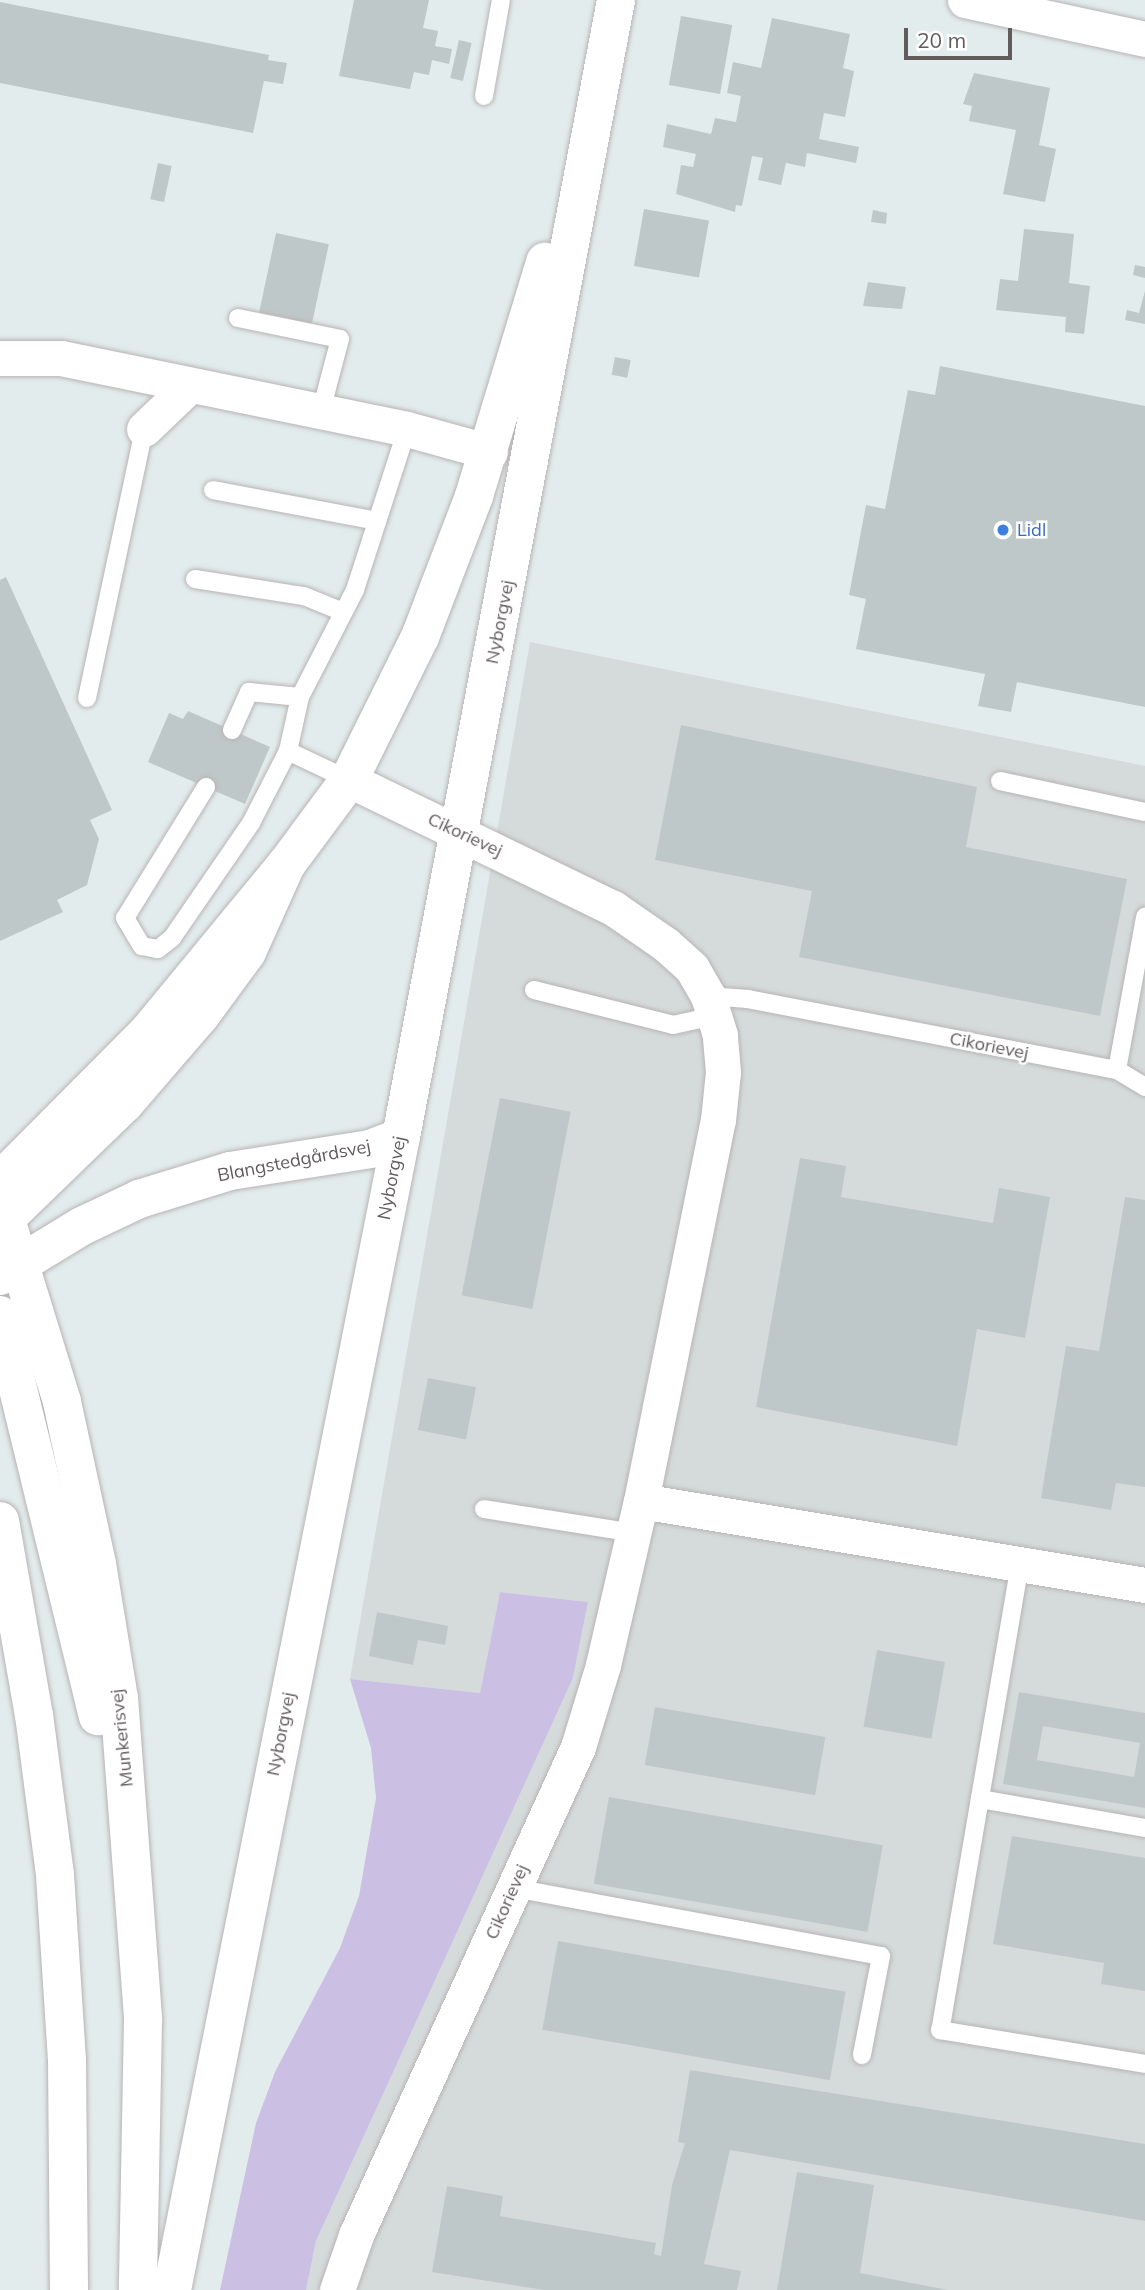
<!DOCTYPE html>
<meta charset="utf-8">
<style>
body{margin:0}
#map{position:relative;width:1145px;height:2290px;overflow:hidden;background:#e2eced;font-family:Mulish,sans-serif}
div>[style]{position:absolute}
.industrial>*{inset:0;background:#d5dbdb}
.green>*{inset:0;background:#cbc0e3}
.building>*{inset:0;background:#bfc8c8;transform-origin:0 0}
.roads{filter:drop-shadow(0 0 2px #b9b3b3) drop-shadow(0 0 2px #b9b3b3)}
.service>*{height:18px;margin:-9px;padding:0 9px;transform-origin:9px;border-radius:9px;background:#fff}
.minor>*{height:35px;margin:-17.5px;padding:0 17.5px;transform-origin:17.5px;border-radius:17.5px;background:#fff}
.tertiary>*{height:38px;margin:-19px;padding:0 19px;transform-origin:19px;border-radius:19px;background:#fff}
.secondary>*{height:38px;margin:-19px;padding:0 19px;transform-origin:19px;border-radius:19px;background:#fff}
.dots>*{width:19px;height:19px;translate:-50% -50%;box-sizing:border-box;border:4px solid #fff;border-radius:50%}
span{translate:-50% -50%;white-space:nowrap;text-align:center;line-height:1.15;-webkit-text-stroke:5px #fff;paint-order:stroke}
.shop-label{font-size:18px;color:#366cbe}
.left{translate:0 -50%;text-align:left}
.street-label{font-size:18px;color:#625b5c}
.scale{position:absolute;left:904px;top:28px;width:108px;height:32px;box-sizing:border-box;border:4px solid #625b5c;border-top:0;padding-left:9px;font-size:21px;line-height:24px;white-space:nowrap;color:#625b5c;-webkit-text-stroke:5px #fff;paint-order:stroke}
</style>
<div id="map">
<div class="industrial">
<div style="clip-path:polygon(530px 642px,1145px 766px,1145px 2290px,306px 2290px,316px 2241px,573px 1678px,588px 1602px,500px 1592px,480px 1693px,350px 1679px)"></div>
</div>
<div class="green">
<div style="clip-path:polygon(500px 1592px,588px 1602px,573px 1678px,316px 2241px,306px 2290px,220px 2290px,256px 2123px,275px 2072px,340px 1948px,359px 1896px,376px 1798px,371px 1748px,350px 1679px,480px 1693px)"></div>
</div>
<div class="building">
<div style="clip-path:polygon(354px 0,429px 0,423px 28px,438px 31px,435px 46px,452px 49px,449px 64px,432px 60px,429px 75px,414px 72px,410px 89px,339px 76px)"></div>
<div style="clip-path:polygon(0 2px,269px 55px,268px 60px,287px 63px,283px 84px,264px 81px,253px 133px,0 83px)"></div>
<div style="left:681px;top:16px;width:52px;height:70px;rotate:10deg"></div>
<div style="clip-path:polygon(772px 18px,850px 34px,843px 68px,854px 71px,845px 117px,824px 113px,819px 139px,859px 147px,856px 163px,807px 153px,805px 167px,786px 163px,781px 185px,758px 180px,763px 158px,752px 156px,742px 206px,736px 205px,735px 212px,676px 194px,681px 165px,693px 167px,696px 154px,663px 147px,667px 124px,711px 134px,715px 118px,736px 122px,741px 96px,727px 93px,733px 62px,761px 68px)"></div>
<div style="left:459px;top:40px;width:13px;height:39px;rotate:13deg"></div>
<div style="clip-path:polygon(974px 73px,1050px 88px,1039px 145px,1056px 149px,1045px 202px,1003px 194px,1016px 130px,969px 121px,972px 106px,963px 104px)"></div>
<div style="left:158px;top:163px;width:14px;height:37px;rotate:12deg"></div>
<div style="left:644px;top:209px;width:66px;height:58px;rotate:10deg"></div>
<div style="clip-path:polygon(873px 210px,887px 213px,886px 224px,871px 222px)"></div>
<div style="clip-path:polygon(1024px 229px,1074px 234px,1069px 283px,1090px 286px,1084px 334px,1065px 332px,1066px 317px,996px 310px,1000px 279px,1018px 281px)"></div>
<div style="left:276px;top:233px;width:54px;height:81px;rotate:12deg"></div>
<div style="clip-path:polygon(1135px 265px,1145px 267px,1145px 278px,1133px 275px)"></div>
<div style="clip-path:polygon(868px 282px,906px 287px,902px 309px,863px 306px)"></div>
<div style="clip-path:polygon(1145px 291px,1145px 324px,1125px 320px,1127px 310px,1139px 313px)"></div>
<div style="left:615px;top:357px;width:16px;height:18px;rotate:11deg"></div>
<div style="clip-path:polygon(940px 366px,1145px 406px,1145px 707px,1017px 682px,1011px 712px,978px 706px,985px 674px,856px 649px,866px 599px,849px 595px,866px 505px,885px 509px,908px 390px,935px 395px)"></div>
<div style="clip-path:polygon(6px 577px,112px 810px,90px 820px,99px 839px,87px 885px,57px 900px,63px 912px,0 941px,0 580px)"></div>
<div style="clip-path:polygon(188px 711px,270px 747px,245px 804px,148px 762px,169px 713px,183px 719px)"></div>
<div style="clip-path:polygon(681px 725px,977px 787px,966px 847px,1127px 879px,1100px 1016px,799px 957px,812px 891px,655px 860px)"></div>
<div style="left:500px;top:1098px;width:72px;height:201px;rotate:11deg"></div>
<div style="clip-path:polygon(800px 1158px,846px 1166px,841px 1197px,993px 1223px,999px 1188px,1050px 1197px,1025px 1338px,977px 1329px,957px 1446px,756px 1407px)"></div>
<div style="clip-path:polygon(1125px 1197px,1145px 1200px,1145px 1487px,1116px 1483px,1111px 1510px,1041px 1498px,1066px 1346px,1099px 1351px)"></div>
<div style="left:428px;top:1378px;width:49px;height:53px;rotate:11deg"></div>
<div style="clip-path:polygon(377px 1612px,448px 1626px,445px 1645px,418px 1640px,413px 1665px,369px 1656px)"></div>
<div style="left:877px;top:1650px;width:69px;height:78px;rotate:10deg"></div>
<div style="clip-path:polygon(evenodd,1019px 1692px,1145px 1713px,1145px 1808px,1003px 1784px,1019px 1692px,1043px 1726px,1140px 1743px,1134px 1777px,1037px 1760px,1043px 1726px)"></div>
<div style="left:655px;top:1707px;width:173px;height:59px;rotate:10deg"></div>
<div style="left:609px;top:1797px;width:278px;height:88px;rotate:10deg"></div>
<div style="clip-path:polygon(1012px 1836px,1145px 1858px,1145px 1991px,1101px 1984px,1104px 1963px,993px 1944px)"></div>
<div style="left:558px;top:1941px;width:292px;height:90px;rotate:10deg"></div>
<div style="clip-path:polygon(690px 2070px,1145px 2144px,1145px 2221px,730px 2150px,704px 2264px,741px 2271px,737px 2290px,544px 2290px,432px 2272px,447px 2186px,503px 2196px,500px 2216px,656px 2243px,654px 2254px,661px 2256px,672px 2185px,685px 2143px,678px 2142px)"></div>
<div style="clip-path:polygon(797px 2172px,874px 2185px,860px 2273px,948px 2290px,777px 2290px)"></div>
</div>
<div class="roads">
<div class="service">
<div style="left:484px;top:96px;width:97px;rotate:-80deg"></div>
<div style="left:238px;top:318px;width:104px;rotate:11.6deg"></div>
<div style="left:340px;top:339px;width:74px;rotate:104.8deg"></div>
<div style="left:213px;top:490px;width:167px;rotate:10.7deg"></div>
<div style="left:195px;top:579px;width:110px;rotate:8.9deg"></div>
<div style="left:304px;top:596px;width:42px;rotate:22.3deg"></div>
<div style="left:87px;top:698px;width:275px;rotate:-78deg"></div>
<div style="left:232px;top:730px;width:42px;rotate:-65.9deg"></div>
<div style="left:249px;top:692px;width:51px;rotate:5.6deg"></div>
<div style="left:349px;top:780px;width:68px;rotate:-154.6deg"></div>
<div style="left:288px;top:751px;width:55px;rotate:-77.5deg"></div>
<div style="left:300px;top:697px;width:120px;rotate:-62.8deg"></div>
<div style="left:355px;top:590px;width:169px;rotate:-72.1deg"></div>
<div style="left:1000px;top:781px;width:148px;rotate:12.1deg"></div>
<div style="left:206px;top:787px;width:154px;rotate:121.7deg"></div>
<div style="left:125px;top:918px;width:33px;rotate:59deg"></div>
<div style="left:142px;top:946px;width:16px;rotate:11deg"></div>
<div style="left:158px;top:949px;width:18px;rotate:-38deg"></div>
<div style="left:172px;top:938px;width:140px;rotate:-55.5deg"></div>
<div style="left:251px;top:823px;width:81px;rotate:-62.8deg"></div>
<div style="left:534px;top:990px;width:143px;rotate:14.1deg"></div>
<div style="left:673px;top:1025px;width:42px;rotate:-12.4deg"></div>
<div style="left:708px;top:996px;width:40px;rotate:4.3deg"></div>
<div style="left:748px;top:999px;width:376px;rotate:10.9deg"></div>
<div style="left:1117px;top:1070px;width:156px;rotate:-79.6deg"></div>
<div style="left:1117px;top:1070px;width:33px;rotate:31deg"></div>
<div style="left:484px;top:1509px;width:152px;rotate:9.1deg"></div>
<div style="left:1020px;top:1564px;width:473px;rotate:99.7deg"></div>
<div style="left:940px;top:2030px;width:208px;rotate:9.4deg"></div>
<div style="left:980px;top:1799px;width:168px;rotate:10deg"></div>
<div style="left:514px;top:1888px;width:373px;rotate:10.5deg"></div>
<div style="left:881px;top:1956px;width:101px;rotate:100.9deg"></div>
</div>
<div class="minor">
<div style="left:965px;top:0;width:184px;rotate:12.2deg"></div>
<div style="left:0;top:358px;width:61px"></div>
<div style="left:61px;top:358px;width:353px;rotate:11.6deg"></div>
<div style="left:407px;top:429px;width:86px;rotate:15.5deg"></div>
<div style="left:144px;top:429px;width:61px;rotate:-43.7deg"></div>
<div style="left:641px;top:1501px;width:511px;rotate:9.46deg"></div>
<div style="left:337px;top:2290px;width:58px;rotate:-70.9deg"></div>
<div style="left:356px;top:2235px;width:536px;rotate:-65.54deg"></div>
<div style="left:578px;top:1747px;width:86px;rotate:-73deg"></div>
<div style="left:603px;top:1665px;width:168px;rotate:-77deg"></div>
<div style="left:641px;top:1501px;width:389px;rotate:-78.6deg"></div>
<div style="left:718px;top:1120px;width:48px;rotate:-84.1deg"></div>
<div style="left:723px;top:1072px;width:37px;rotate:-95deg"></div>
<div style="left:720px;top:1035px;width:41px;rotate:-107.1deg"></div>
<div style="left:708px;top:996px;width:32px;rotate:-120deg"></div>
<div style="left:692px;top:968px;width:36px;rotate:-138deg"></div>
<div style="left:665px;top:944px;width:63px;rotate:-145.3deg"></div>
<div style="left:613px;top:908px;width:293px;rotate:-154.1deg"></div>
</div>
<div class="tertiary">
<div style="left:0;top:1181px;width:211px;rotate:-45.2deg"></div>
<div style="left:149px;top:1031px;width:215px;rotate:-50.5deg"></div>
<div style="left:286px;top:865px;width:106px;rotate:-53.5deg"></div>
<div style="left:349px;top:780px;width:160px;rotate:-63.6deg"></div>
<div style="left:420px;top:637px;width:151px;rotate:-69deg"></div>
<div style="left:474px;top:496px;width:245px;rotate:-73.1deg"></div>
<div style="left:0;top:1276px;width:96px;rotate:-31.4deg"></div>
<div style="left:82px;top:1226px;width:63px;rotate:-25.3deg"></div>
<div style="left:139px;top:1199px;width:95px;rotate:-17.1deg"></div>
<div style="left:230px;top:1171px;width:142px;rotate:-8.9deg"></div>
<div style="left:370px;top:1149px;width:33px;rotate:-21deg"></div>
<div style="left:172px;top:2290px;width:1176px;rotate:-78.77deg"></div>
<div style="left:401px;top:1137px;width:1157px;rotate:-79.29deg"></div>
</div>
<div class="secondary">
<div style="left:0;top:1200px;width:211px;rotate:72.9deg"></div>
<div style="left:62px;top:1402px;width:166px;rotate:77.8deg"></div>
<div style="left:97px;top:1564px;width:136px;rotate:80.7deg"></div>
<div style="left:119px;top:1698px;width:323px;rotate:85.7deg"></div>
<div style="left:143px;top:2020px;width:270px;rotate:91.1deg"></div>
<div style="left:0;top:1224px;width:173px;rotate:-44.1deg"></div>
<div style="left:124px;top:1104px;width:116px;rotate:-49.2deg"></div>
<div style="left:200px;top:1016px;width:79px;rotate:-53.7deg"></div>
<div style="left:247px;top:952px;width:95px;rotate:-65.9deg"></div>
<div style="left:0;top:1315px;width:413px;rotate:76.3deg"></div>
<div style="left:0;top:1521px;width:197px;rotate:80.1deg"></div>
<div style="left:34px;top:1715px;width:161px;rotate:82.5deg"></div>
<div style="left:55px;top:1875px;width:185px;rotate:86.3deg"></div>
<div style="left:67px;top:2060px;width:230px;rotate:89.5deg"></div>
</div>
</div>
<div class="dots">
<div style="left:1003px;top:530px;background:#3f7fe0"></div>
</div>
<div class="shop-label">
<span class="left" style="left:1017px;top:530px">Lidl</span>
</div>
<div class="street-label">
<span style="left:500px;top:622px;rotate:-79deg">Nyborgvej</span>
<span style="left:465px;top:835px;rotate:25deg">Cikorievej</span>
<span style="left:989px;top:1046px;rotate:11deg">Cikorievej</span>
<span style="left:294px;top:1161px;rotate:-11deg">Blangstedgårdsvej</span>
<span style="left:392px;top:1178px;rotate:-79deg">Nyborgvej</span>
<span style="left:281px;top:1734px;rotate:-79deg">Nyborgvej</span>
<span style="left:122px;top:1738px;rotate:-96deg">Munkerisvej</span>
<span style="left:507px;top:1902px;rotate:-66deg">Cikorievej</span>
</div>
<div class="scale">20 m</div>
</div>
